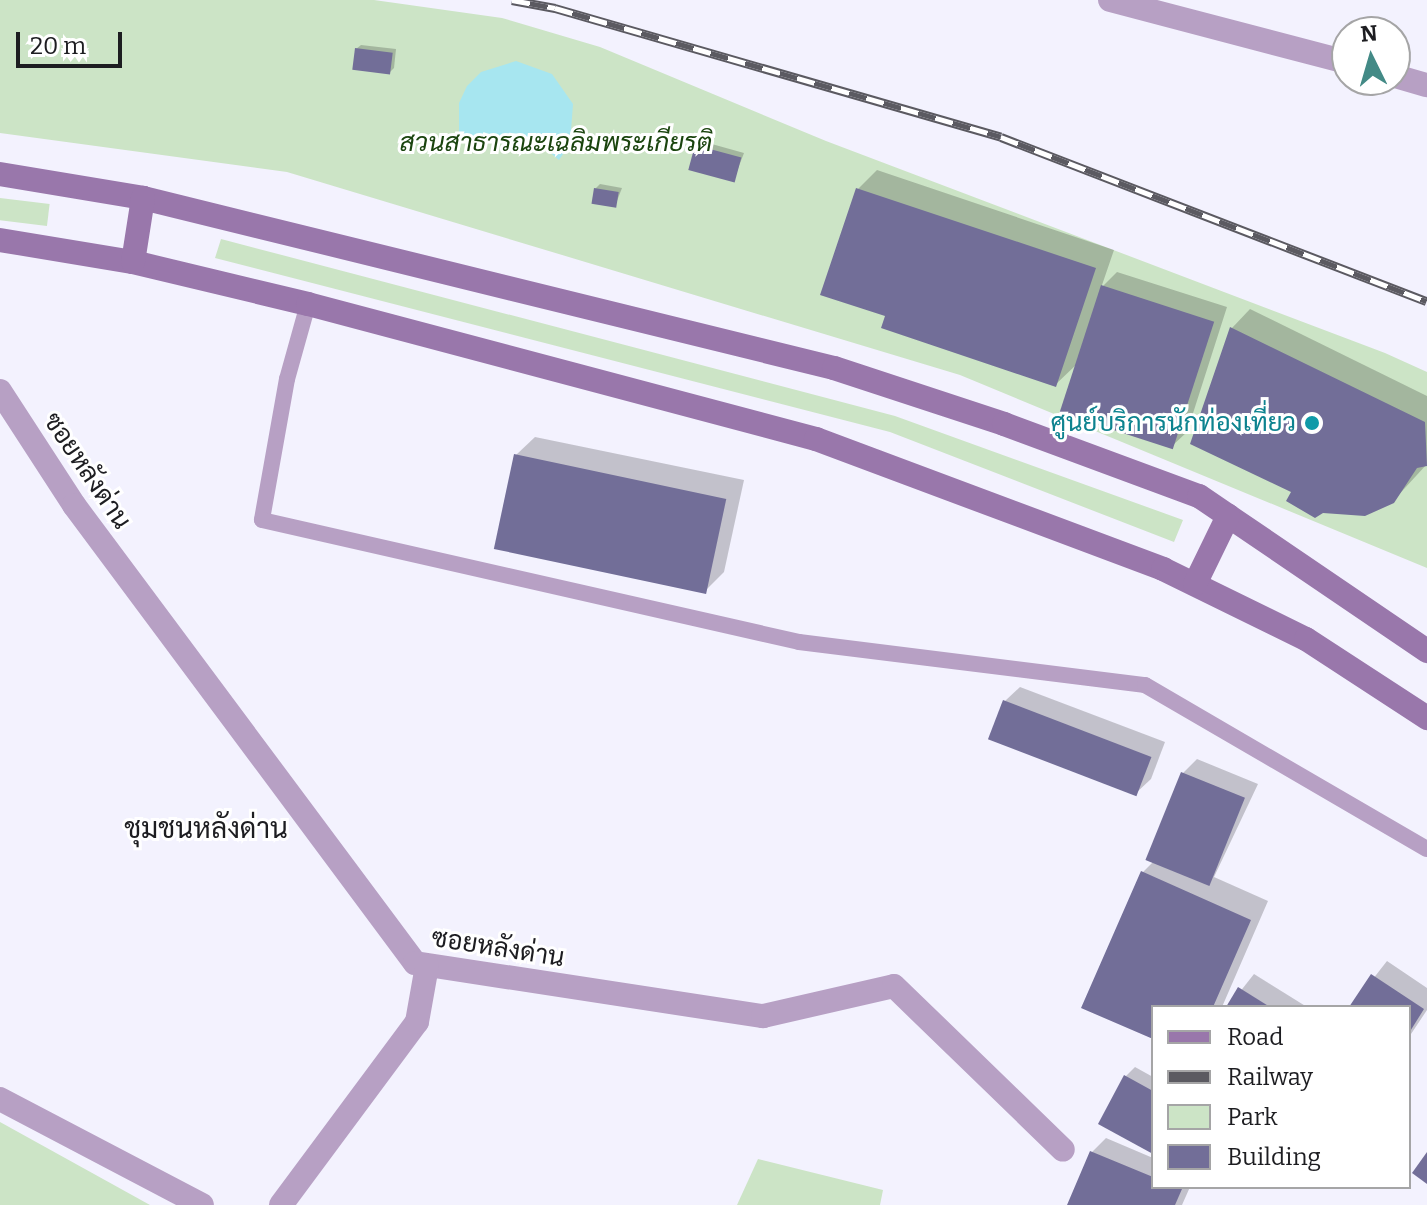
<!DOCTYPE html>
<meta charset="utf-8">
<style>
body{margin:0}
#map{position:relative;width:1427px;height:1205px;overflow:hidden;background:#f3f2fe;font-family:Bitter,Sarabun,serif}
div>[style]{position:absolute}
.green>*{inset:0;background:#cce4c6;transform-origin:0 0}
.water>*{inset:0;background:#a7e6f0}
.shadow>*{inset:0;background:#0003}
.building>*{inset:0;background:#726e98;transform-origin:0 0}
.lane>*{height:16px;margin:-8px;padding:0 8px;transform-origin:8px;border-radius:8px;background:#b7a0c4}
.street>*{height:24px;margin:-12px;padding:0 12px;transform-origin:12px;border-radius:12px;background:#b7a0c4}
.secondary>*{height:24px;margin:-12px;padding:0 12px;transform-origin:12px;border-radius:12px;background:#9977ab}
.rail>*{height:9px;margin-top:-4.5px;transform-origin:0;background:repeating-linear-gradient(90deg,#fff 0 18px,#5b5a61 0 36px);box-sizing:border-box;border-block:2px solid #5b5a61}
.dots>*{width:22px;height:22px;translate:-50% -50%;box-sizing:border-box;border:4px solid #fff;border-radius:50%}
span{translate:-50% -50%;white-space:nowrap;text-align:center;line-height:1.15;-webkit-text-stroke:6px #fff;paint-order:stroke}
.park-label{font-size:26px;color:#1a440e;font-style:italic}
.culture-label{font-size:26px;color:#0d838f}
.right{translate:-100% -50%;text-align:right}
.street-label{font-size:26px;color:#1d1d21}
.neighbourhood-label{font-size:28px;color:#1d1d21}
.legend{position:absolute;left:1151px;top:1005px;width:260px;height:184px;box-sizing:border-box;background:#fff;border:2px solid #a5a5a6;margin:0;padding:10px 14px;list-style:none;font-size:24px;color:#1d1d21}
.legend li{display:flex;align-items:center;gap:16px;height:40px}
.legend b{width:40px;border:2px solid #a5a5a6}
.north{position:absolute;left:1331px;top:16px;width:80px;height:80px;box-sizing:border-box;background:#fff;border:2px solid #a5a5a6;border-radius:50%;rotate:355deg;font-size:22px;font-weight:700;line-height:32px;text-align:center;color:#1d1d21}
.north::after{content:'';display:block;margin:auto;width:28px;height:36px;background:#438a86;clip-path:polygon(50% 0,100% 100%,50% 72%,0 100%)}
.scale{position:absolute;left:16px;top:32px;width:106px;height:36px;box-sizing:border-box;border:4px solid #1d1d21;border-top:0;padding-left:10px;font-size:24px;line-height:28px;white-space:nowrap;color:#1d1d21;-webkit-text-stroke:6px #fff;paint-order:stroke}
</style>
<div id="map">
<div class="green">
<div style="clip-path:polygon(0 0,374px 0,502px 18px,600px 47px,826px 141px,1385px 353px,1427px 372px,1427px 568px,960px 375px,287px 172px,0 133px)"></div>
<div style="left:0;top:198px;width:50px;height:22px;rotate:7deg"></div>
<div style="clip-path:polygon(221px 239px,895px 416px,1183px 520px,1174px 542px,890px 432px,215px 258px)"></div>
<div style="clip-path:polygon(0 1122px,150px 1205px,0 1205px)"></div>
<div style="clip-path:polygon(758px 1159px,883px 1190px,880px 1205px,737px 1205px)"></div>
</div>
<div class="water">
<div style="clip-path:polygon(516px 61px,552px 74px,573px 104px,570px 144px,559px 160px,542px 146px,507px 136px,459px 140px,459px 103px,467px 86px,481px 72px)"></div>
</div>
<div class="shadow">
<div style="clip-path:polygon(361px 45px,396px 49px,394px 68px,389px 73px,356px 49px)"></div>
<div style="clip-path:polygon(701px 141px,744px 153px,734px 179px,697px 146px)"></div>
<div style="clip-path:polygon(877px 170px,1114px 250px,1101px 288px,1117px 272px,1227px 307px,1187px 432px,1172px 446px,1077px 364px,1055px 385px,888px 315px,858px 189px)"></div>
<div style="clip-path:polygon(600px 184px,622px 188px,615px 206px,595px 189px)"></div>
<div style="clip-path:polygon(1250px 309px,1427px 396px,1427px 464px,1393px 501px,1294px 491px,1232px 328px)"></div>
<div style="clip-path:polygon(535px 437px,744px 480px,724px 572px,705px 591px,516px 455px)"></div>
<div style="clip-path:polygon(1020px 687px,1165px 742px,1151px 779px,1136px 793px,1005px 701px)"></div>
<div style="clip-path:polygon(1197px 759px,1258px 784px,1214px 877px,1268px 901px,1222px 1007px,1153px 1007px,1153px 1036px,1142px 873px,1153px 862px,1183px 773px)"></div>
<div style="clip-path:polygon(1387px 961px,1427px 988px,1427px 1010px,1409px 1037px,1409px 1007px,1351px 1007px)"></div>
<div style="clip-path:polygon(1254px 974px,1307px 1007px,1228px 1007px)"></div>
<div style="clip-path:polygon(1135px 1067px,1153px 1077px,1153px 1151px,1126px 1076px)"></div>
<div style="clip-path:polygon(1106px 1138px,1153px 1158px,1153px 1187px,1190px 1187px,1182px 1205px,1069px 1205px,1091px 1153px)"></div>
</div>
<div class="building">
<div style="left:355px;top:48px;width:38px;height:22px;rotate:7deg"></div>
<div style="left:695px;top:145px;width:48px;height:26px;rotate:15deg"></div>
<div style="left:594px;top:188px;width:25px;height:16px;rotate:9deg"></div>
<div style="clip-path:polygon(856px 188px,1096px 268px,1056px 387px,881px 328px,885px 316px,820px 295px)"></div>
<div style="left:1101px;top:285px;width:119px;height:134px;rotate:18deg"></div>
<div style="clip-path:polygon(1230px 327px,1425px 422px,1427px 466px,1417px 468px,1394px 503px,1365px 516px,1323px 513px,1315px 518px,1286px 501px,1291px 492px,1190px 444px)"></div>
<div style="left:514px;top:454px;width:217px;height:97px;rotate:12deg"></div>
<div style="left:1003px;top:700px;width:159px;height:42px;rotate:21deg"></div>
<div style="left:1181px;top:772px;width:69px;height:95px;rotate:22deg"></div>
<div style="clip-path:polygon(1141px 871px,1251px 920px,1213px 1007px,1153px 1007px,1153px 1039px,1081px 1008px)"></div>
<div style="clip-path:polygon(1371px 974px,1424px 1009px,1409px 1033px,1409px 1007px,1349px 1007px)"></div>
<div style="clip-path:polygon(1238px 987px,1270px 1007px,1226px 1007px)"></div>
<div style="clip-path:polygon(1124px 1075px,1153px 1091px,1153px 1154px,1098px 1124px)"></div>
<div style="clip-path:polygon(1090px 1151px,1153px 1177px,1153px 1187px,1182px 1189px,1175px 1205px,1067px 1205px)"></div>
<div style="clip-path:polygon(1427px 1152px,1427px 1184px,1412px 1173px)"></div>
</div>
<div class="lane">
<div style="left:308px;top:304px;width:78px;rotate:105.6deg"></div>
<div style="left:287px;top:379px;width:143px;rotate:100.1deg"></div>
<div style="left:262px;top:520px;width:551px;rotate:12.8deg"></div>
<div style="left:799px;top:642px;width:349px;rotate:7.1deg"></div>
<div style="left:1145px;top:685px;width:326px;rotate:30.2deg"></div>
</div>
<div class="street">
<div style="left:1110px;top:0;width:245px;rotate:14.7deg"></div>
<div style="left:1395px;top:76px;width:33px;rotate:16deg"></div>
<div style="left:0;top:391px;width:136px;rotate:57deg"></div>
<div style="left:74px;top:505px;width:571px;rotate:53.33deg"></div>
<div style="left:415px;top:963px;width:352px;rotate:8.7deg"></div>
<div style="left:763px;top:1016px;width:134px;rotate:-12.9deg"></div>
<div style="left:894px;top:986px;width:235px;rotate:44.1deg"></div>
<div style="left:0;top:1099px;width:228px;rotate:27.7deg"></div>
<div style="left:281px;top:1205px;width:228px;rotate:-53.4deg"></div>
<div style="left:417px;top:1022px;width:57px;rotate:-79.9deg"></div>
</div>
<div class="secondary">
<div style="left:0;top:174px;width:145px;rotate:9.5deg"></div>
<div style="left:143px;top:198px;width:712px;rotate:13.82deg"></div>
<div style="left:834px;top:368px;width:179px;rotate:18.2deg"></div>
<div style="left:1004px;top:424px;width:208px;rotate:20.3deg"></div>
<div style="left:1199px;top:496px;width:276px;rotate:34.2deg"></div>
<div style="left:0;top:240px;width:135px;rotate:9.4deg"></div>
<div style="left:133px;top:262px;width:180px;rotate:13.5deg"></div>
<div style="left:308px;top:304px;width:526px;rotate:14.88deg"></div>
<div style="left:816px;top:439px;width:371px;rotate:20.5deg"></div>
<div style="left:1163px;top:569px;width:159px;rotate:26.1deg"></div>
<div style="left:1306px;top:639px;width:145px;rotate:33.1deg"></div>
<div style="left:133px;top:262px;width:65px;rotate:-81.1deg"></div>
<div style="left:1195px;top:584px;width:76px;rotate:-64.1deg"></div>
</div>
<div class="rail">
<div style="left:512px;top:0;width:44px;rotate:10.5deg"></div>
<div style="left:555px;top:8px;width:464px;rotate:16.1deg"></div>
<div style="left:1001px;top:137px;width:456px;rotate:21.1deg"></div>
</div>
<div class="dots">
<div style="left:1312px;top:423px;background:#0f9aa8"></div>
</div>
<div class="park-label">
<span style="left:556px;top:143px">สวนสาธารณะเฉลิมพระเกียรติ</span>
</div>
<div class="culture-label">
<span class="right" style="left:1296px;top:423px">ศูนย์บริการนักท่องเที่ยว</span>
</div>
<div class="street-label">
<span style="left:87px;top:471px;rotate:56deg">ซอยหลังด่าน</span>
<span style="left:498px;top:948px;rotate:9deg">ซอยหลังด่าน</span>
</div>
<div class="neighbourhood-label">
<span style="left:206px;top:829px">ชุมชนหลังด่าน</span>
</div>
<ul class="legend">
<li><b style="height:10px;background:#9977ab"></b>Road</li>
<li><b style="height:10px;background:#5b5a61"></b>Railway</li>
<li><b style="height:22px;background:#cce4c6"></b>Park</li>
<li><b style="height:22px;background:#726e98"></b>Building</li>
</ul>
<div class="north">N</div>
<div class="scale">20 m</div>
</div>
